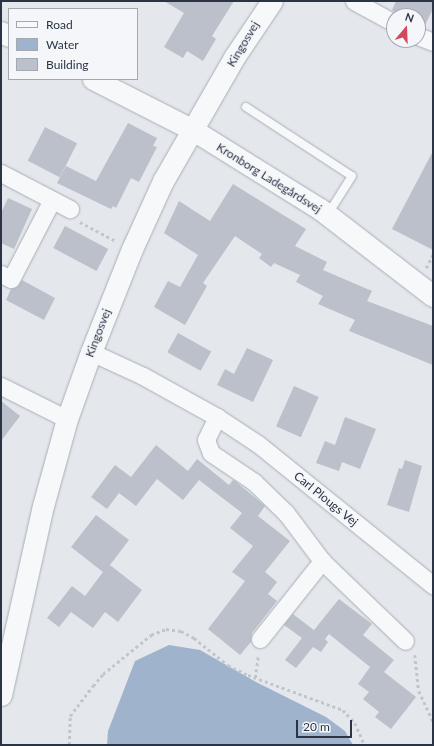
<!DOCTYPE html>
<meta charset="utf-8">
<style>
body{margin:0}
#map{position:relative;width:434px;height:746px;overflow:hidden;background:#e4e7ec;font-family:Lato,sans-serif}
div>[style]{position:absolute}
.water>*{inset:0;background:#9fb4cc}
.building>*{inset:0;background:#bbc0ca;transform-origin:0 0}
.path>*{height:2.5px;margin-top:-1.25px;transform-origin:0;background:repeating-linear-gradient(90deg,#c2c5cb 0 3px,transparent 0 6px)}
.roads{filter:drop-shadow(0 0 1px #a9aeb7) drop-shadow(0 0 1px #a9aeb7)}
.service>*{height:8px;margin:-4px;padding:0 4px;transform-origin:4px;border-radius:4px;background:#f7f8fa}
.minor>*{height:17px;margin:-8.5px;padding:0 8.5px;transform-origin:8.5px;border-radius:8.5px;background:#f7f8fa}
.tertiary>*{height:21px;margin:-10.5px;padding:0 10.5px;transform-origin:10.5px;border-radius:10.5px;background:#f7f8fa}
span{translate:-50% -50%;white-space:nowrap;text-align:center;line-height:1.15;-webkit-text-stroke:3.5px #f4f6f9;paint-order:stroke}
.street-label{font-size:12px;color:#2b3445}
.frame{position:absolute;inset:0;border:2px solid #2b3445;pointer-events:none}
.legend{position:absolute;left:8px;top:8px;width:130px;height:72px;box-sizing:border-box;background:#f4f6f9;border:1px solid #a4a8b1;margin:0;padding:5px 7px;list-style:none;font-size:12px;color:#2b3445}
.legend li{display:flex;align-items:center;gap:8px;height:20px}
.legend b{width:20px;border:1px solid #a4a8b1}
.north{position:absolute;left:386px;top:8px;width:40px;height:40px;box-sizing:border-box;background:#f4f6f9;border:1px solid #a4a8b1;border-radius:50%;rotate:19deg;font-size:11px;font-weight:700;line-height:16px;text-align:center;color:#2b3445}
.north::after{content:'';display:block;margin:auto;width:14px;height:18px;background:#d1495b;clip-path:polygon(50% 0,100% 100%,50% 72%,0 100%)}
.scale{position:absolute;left:296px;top:720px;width:56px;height:18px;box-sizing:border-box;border:2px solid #2b3445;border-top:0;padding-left:5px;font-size:12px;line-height:14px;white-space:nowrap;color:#2b3445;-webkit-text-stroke:3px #f4f6f9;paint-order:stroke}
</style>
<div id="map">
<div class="water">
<div style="clip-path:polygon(169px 645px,200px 650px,256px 682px,326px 717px,345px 731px,353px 745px,107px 745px,108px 731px,135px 661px)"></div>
</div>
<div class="building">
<div style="clip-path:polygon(164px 1px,234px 1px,212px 36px,216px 39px,203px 61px,187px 51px,183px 58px,164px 47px,184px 13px)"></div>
<div style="clip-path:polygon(396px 1px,433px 1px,433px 9px,424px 27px,418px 26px,418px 16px,401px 16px,392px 10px)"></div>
<div style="clip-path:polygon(128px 123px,157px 138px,153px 146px,157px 147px,139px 182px,131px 178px,116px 208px,113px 206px,111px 209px,57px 183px,66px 166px,96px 181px)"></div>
<div style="left:45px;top:127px;width:36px;height:38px;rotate:27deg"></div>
<div style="clip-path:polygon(433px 151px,433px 250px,392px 229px)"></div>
<div style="clip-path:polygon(233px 184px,306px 229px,295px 246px,327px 262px,323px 270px,372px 291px,367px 301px,433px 326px,433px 365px,349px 331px,355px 320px,318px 304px,323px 296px,296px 282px,300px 275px,274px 263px,271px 267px,259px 258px,262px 254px,235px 236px,203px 283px,207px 286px,185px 325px,154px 307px,168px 281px,180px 287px,198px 255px,164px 233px,179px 201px,210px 221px)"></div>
<div style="clip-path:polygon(8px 198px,32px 209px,14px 249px,1px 243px,1px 213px)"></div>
<div style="left:65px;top:226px;width:49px;height:25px;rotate:28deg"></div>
<div style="clip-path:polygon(22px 280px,55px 298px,44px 320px,6px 300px,11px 289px,17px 287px)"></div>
<div style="left:178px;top:333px;width:38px;height:22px;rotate:29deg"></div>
<div style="clip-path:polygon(247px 348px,273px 360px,253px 402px,217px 385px,225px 369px,234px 374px)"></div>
<div style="left:294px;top:386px;width:27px;height:44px;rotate:24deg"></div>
<div style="clip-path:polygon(1px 401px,20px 416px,1px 441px)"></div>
<div style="clip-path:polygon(345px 417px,376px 429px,360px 469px,342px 462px,339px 471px,316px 463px,325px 441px,335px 445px)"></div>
<div style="clip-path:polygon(156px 445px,188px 471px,197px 459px,229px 485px,233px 480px,235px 481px,265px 506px,258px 516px,290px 541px,265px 572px,277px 582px,268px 594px,277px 601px,252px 633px,251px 642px,240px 655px,208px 629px,245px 581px,232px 572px,253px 546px,230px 528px,242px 513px,199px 480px,183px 500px,157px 479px,136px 506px,119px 493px,107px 509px,91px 497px,115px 465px,131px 477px)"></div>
<div style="clip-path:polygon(405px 460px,422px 466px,409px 512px,387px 505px,399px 468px,402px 469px)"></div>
<div style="clip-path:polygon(96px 515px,129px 540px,110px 565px,142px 590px,118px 622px,105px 612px,93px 628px,71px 612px,59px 627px,47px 618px,72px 586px,85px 596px,103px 572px,71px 547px)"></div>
<div style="clip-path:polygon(339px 599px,372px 624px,363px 635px,394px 660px,384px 672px,416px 697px,391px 729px,375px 717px,379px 712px,363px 699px,369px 692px,358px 684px,370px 667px,329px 634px,325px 639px,328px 642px,321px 652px,313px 647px,296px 668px,285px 660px,302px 638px,284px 625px,293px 614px,319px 634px,314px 630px)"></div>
</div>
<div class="path">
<div style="left:80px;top:222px;width:40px;rotate:28deg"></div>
<div style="left:426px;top:268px;width:16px;rotate:-63deg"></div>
<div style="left:415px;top:655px;width:36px;rotate:84deg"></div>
<div style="left:419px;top:691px;width:33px;rotate:65deg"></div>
<div style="left:255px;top:678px;width:22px;rotate:-82deg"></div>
<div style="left:69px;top:745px;width:29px;rotate:-88deg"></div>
<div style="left:70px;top:716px;width:38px;rotate:-53deg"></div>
<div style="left:93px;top:686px;width:16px;rotate:-50deg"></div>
<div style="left:103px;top:674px;width:62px;rotate:-39.1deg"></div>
<div style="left:151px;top:635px;width:16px;rotate:-22deg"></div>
<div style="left:166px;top:629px;width:15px;rotate:8deg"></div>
<div style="left:181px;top:631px;width:15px;rotate:28deg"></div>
<div style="left:194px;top:638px;width:43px;rotate:38.5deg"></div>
<div style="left:228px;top:665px;width:22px;rotate:27deg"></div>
<div style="left:248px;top:675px;width:101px;rotate:20.2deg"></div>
<div style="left:343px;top:710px;width:18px;rotate:47deg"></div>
<div style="left:355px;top:723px;width:24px;rotate:66deg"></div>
</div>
<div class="roads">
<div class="service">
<div style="left:246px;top:107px;width:126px;rotate:33.1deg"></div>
<div style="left:352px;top:176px;width:45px;rotate:122.3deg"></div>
</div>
<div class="minor">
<div style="left:354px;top:1px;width:46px;rotate:28.8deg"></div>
<div style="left:418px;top:36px;width:16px;rotate:22deg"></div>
<div style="left:1px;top:173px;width:78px;rotate:27.6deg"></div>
<div style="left:1px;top:274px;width:11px;rotate:27deg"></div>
<div style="left:11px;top:279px;width:89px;rotate:-62.6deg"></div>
<div style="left:91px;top:352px;width:57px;rotate:24.8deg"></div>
<div style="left:143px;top:376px;width:85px;rotate:29deg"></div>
<div style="left:217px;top:417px;width:49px;rotate:33.4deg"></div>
<div style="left:258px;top:444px;width:225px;rotate:38.9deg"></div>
<div style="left:1px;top:386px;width:74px;rotate:26.6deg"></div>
<div style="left:217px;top:417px;width:25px;rotate:116deg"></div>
<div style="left:206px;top:440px;width:14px;rotate:69deg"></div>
<div style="left:211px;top:453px;width:52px;rotate:34deg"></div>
<div style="left:254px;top:482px;width:45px;rotate:44.1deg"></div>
<div style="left:286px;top:513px;width:60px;rotate:53.1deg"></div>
<div style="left:322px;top:561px;width:115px;rotate:43.9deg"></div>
<div style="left:260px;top:639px;width:100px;rotate:-51.5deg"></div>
</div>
<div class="tertiary">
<div style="left:1px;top:32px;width:9px;rotate:27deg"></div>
<div style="left:93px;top:79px;width:112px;rotate:27deg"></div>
<div style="left:193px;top:130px;width:150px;rotate:31.9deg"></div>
<div style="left:320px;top:209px;width:143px;rotate:37.6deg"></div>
<div style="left:1px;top:695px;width:194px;rotate:-77.5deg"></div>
<div style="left:43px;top:506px;width:90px;rotate:-74.6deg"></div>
<div style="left:67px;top:419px;width:71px;rotate:-70.3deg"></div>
<div style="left:91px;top:352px;width:111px;rotate:-68.3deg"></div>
<div style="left:132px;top:249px;width:75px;rotate:-65.5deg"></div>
<div style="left:163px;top:181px;width:144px;rotate:-60.1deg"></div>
<div style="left:235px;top:56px;width:66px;rotate:-56.1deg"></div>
</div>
</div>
<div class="street-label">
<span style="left:243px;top:44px;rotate:-59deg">Kingosvej</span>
<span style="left:269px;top:178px;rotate:32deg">Kronborg Ladegårdsvej</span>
<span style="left:98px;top:333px;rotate:-69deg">Kingosvej</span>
<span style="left:326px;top:499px;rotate:39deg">Carl Plougs Vej</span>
</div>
<div class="frame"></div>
<ul class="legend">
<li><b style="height:5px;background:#f7f8fa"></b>Road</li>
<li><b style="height:11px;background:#9fb4cc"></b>Water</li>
<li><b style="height:11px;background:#bbc0ca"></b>Building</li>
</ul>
<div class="north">N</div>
<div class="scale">20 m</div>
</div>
